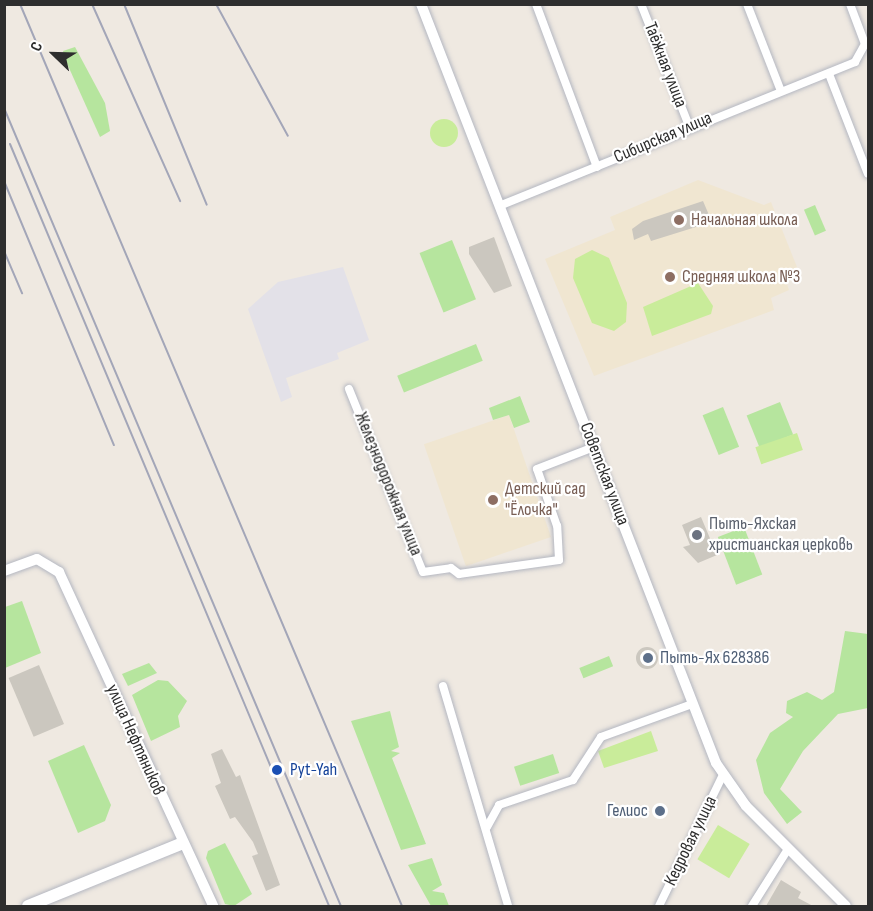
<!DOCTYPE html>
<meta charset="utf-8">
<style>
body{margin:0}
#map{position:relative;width:873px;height:911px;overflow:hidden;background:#efe9e1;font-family:"Sofia Sans Condensed",sans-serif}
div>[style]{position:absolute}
.industrial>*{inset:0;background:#e3e1e8}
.education>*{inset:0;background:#f0e6d1;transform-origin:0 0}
.green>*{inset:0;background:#b6e59e;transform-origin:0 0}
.pitch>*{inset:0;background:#c9ec9a;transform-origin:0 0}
.round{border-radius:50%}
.building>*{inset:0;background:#cbc7bf;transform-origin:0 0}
.roads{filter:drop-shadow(0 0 2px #b4b7c1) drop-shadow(0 0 2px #b4b7c1)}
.minor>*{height:8px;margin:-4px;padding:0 4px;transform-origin:4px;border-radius:4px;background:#fff}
.tertiary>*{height:10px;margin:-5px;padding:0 5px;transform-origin:5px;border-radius:5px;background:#fff}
.secondary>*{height:12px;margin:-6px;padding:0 6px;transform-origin:6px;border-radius:6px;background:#fff}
.rail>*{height:2px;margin:-1px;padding:0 1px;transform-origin:1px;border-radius:1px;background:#a3a6b8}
.dots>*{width:16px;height:16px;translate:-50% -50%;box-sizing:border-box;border:3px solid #fff;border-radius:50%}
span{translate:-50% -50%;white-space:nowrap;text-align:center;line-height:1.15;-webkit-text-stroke:4.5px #fff;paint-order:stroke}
.street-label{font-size:18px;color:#2e2e2e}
.education-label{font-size:18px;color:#785e54}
.left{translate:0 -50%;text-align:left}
.worship-label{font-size:18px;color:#5b616d}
.service-label{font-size:18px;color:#4e5e75}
.right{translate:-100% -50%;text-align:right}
.transit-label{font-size:18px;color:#164399}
.frame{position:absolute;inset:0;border:6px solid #2e2e2e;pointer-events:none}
.north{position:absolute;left:24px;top:24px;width:60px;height:60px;-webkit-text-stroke:4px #fff;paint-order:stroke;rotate:293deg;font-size:16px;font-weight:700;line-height:24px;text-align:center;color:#2e2e2e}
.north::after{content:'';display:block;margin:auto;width:21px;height:27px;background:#2e2e2e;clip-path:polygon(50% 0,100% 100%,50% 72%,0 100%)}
</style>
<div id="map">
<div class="industrial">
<div style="clip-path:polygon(343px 267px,369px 340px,337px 353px,339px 359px,286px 378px,292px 397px,281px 402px,248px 309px,278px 282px)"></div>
</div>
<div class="education">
<div style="clip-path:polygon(698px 180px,764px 205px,771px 202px,799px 272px,785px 278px,789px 290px,771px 298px,774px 310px,594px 376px,545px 259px,615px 230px,610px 217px)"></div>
<div style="left:509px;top:415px;width:129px;height:90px;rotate:71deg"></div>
</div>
<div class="green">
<div style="clip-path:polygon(75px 47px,105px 103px,110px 131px,100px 137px,65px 59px,63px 51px)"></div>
<div style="left:815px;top:205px;width:28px;height:12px;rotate:67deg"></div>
<div style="left:452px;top:240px;width:64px;height:35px;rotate:68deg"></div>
<div style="left:476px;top:344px;width:18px;height:85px;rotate:68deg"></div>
<div style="clip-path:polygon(520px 396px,530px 422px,514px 428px,509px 415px,493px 420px,489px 408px)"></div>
<div style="left:780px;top:402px;width:35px;height:36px;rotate:68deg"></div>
<div style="left:723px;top:407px;width:43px;height:22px;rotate:68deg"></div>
<div style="left:744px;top:527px;width:51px;height:28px;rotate:69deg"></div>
<div style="clip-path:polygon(22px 601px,41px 653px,5px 668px,5px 607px)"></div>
<div style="clip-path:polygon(845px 631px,868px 634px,868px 708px,838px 714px,803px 751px,780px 789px,802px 812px,787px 824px,764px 793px,756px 760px,770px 733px,793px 717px,786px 713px,787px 701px,807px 692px,822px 700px,834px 692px)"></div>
<div style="left:609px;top:656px;width:11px;height:32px;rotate:68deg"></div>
<div style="clip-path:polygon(149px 663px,157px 673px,128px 686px,122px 674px)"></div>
<div style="clip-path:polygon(158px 680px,168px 681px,187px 701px,178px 716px,180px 727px,151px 741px,132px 695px)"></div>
<div style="clip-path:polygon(390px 711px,399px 747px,391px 751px,400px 753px,392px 758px,426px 844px,401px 850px,351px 721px)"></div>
<div style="clip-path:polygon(84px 745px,111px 805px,105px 821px,78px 833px,48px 761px)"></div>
<div style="left:553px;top:754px;width:20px;height:41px;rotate:72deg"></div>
<div style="clip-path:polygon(225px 843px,252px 894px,234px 906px,225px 904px,206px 858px,208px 851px)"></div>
<div style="clip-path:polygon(432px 858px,442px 885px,432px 891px,444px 893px,449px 906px,431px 906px,408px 865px)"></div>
</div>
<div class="pitch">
<div class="round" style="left:430px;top:119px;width:28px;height:28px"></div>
<div style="clip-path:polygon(592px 250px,609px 258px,627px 303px,626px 322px,614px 331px,592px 323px,573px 278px,575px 259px)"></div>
<div style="clip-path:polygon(698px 283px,713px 306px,711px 314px,652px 336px,643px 307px)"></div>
<div style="left:797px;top:433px;width:18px;height:44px;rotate:71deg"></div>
<div style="clip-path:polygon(651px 731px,658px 751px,604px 768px,598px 751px)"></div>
<div style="left:718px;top:825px;width:37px;height:40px;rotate:31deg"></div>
</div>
<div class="building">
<div style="clip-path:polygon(703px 201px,712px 222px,651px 241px,648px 234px,634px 240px,632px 229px,643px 221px)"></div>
<div style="clip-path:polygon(494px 237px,512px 286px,494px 293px,469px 254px,469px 247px)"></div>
<div style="clip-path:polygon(701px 517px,717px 555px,698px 563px,683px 547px,690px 545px,682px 525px)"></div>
<div class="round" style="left:636px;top:647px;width:22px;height:22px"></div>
<div style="left:39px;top:665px;width:64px;height:33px;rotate:67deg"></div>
<div style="clip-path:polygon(222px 749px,236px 777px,240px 775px,280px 885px,266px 891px,252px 856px,258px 854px,253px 842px,235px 817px,230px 819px,215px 786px,221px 783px,211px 754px)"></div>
<div style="clip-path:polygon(781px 880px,801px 892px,798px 898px,813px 906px,766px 906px)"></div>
</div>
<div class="roads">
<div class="minor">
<div style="left:536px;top:4px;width:174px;rotate:69.5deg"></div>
<div style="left:641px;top:4px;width:131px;rotate:68.5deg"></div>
<div style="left:747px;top:4px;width:93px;rotate:68.7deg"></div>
<div style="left:829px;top:74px;width:107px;rotate:68.7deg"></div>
<div style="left:499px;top:206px;width:384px;rotate:-22deg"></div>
<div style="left:855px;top:62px;width:21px;rotate:-61deg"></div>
<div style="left:865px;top:44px;width:43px;rotate:-110.6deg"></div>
<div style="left:349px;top:389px;width:197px;rotate:68deg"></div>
<div style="left:423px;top:572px;width:28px;rotate:-8deg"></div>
<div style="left:451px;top:568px;width:10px;rotate:37deg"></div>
<div style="left:459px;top:574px;width:101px;rotate:-8deg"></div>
<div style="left:559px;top:560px;width:34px;rotate:-93deg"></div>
<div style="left:557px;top:526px;width:60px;rotate:-109.3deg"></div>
<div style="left:537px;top:469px;width:61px;rotate:-21.1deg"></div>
<div style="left:443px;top:686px;width:229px;rotate:73.5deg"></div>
<div style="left:487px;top:827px;width:25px;rotate:-61deg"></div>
<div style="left:499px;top:805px;width:78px;rotate:-18.7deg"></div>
<div style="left:573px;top:780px;width:51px;rotate:-56.9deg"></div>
<div style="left:601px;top:737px;width:97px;rotate:-19.9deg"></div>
<div style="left:659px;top:906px;width:146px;rotate:-64deg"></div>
<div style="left:752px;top:906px;width:67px;rotate:-57.7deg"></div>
</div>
<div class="tertiary">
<div style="left:421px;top:4px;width:814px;rotate:68.76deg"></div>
<div style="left:716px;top:763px;width:52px;rotate:55.1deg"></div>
<div style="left:746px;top:806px;width:141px;rotate:45deg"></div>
<div style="left:4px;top:571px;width:35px;rotate:-20deg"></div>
<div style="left:37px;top:559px;width:26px;rotate:31deg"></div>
<div style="left:59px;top:572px;width:368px;rotate:65.2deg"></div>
</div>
<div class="secondary">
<div style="left:28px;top:906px;width:167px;rotate:-22.1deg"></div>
</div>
</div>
<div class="rail">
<div style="left:20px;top:4px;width:980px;rotate:67.05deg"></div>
<div style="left:92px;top:4px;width:216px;rotate:65.9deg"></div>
<div style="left:124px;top:4px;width:217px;rotate:67.6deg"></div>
<div style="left:216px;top:4px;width:150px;rotate:61.4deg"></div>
<div style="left:4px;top:108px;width:866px;rotate:67.11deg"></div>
<div style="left:10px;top:144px;width:826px;rotate:67.28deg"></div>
<div style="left:4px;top:181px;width:286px;rotate:67.4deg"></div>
<div style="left:4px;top:251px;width:46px;rotate:66.8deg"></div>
</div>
<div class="dots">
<div style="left:679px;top:220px;background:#8d6e63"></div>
<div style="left:670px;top:277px;background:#8d6e63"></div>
<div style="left:493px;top:500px;background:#8d6e63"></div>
<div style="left:697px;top:535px;background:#6b7280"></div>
<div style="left:648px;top:658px;background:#5c6f8a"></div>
<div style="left:277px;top:770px;background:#1a4fb4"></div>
<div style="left:660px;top:811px;background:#5c6f8a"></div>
</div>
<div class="street-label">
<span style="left:665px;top:65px;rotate:69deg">Таёжная улица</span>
<span style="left:663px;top:138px;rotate:-23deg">Сибирская улица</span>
<span style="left:604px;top:474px;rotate:69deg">Советская улица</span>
<span style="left:388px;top:484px;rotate:68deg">Железнодорожная улица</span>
<span style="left:135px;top:740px;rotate:66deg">улица Нефтяников</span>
<span style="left:691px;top:841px;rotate:-64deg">Кедровая улица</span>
</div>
<div class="education-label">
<span class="left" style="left:691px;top:220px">Начальная школа</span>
<span class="left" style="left:682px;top:277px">Средняя школа №3</span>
<span class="left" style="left:505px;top:500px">Детский сад<br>"Ёлочка"</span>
</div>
<div class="worship-label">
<span class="left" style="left:709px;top:535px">Пыть-Яхская<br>христианская церковь</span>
</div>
<div class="service-label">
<span class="left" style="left:660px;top:658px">Пыть-Ях 628386</span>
<span class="right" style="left:648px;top:811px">Гелиос</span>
</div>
<div class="transit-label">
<span class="left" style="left:290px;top:770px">Pyt-Yah</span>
</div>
<div class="frame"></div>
<div class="north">С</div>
</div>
